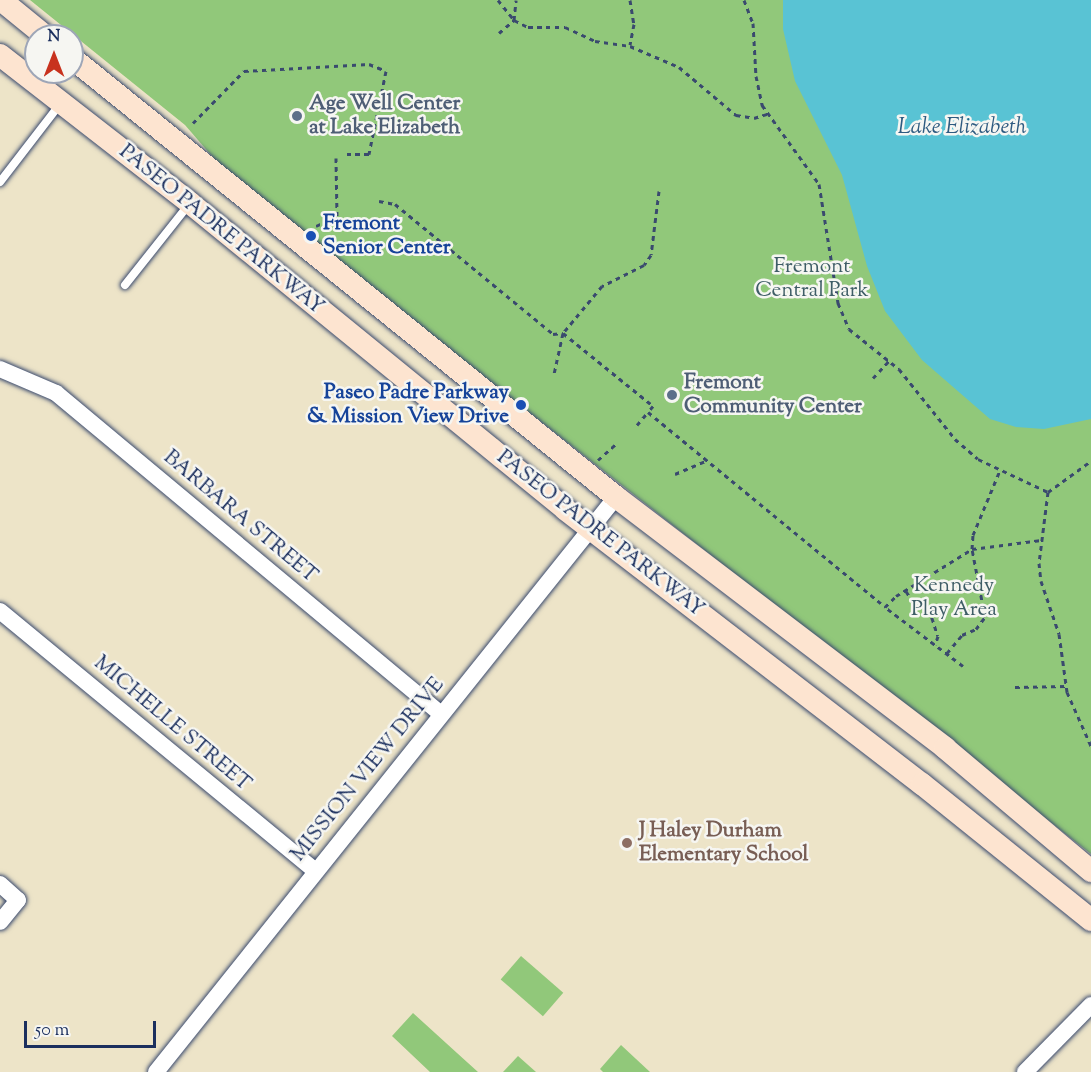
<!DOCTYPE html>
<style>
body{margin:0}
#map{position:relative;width:1091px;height:1072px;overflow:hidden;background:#ede4c8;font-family:"Sorts Mill Goudy",serif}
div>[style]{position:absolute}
.green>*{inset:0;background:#91c87a;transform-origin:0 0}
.water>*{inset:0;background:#59c3d4}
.path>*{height:3px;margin-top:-1.5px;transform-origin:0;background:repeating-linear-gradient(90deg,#3a4a6e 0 4.5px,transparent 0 9px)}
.roads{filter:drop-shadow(0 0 2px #3a4a6e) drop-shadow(0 0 2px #3a4a6e)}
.service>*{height:8px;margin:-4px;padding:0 4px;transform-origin:4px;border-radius:4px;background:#fff}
.minor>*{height:16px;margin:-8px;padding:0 8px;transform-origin:8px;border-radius:8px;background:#fff}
.secondary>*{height:22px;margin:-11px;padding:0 11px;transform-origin:11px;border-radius:11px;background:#fde4d0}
.dots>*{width:16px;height:16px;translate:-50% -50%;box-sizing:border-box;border:3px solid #f6f6f2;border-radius:50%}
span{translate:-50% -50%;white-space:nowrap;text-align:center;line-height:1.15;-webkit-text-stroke:5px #f6f6f2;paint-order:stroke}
.service-label{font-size:21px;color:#4e5e75;font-weight:700}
.left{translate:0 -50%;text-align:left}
.transit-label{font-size:21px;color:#164399;font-weight:700}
.right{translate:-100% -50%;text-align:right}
.street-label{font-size:21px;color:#1b2f5e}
.park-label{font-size:21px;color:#3e5d66}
.education-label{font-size:21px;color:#785e54;font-weight:700}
.water-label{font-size:22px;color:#2e5b81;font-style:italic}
.north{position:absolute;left:24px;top:24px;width:60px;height:60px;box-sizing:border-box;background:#f6f6f2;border:2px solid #9ea6b7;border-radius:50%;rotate:0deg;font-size:16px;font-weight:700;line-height:24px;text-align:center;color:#1b2f5e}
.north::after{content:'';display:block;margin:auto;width:21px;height:27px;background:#c8321e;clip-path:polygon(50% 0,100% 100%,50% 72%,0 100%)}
.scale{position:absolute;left:24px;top:1021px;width:132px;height:27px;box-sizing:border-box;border:3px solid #1b2f5e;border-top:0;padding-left:8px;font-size:18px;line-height:21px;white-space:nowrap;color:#1b2f5e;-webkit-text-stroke:4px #f6f6f2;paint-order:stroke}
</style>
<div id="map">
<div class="green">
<div style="clip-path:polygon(30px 0,1091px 0,1091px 854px,371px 288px,223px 169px,185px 125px)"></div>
<div style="left:521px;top:956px;width:56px;height:31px;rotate:41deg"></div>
<div style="clip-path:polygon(413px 1013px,457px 1053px,478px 1072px,430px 1072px,392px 1036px)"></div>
<div style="clip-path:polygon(621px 1045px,650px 1072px,603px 1072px,600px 1069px)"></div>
<div style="clip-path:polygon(518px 1056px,536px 1072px,503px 1072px)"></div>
</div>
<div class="water">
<div style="clip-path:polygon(783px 0,1091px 0,1091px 419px,1044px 429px,1016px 427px,990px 419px,922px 360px,885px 311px,867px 266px,842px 175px,795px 81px,783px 29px)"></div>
</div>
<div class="path">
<div style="left:498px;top:0;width:26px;rotate:51deg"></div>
<div style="left:514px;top:20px;width:20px;rotate:-84deg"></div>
<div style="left:630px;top:0;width:24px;rotate:81deg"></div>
<div style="left:634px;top:24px;width:21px;rotate:101deg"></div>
<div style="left:744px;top:0;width:25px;rotate:69deg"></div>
<div style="left:753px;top:23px;width:53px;rotate:86.8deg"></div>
<div style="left:756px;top:76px;width:30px;rotate:78deg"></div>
<div style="left:762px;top:105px;width:97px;rotate:54.2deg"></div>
<div style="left:819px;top:184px;width:121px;rotate:80.9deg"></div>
<div style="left:838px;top:303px;width:28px;rotate:67deg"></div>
<div style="left:849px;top:329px;width:64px;rotate:38.7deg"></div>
<div style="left:899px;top:369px;width:90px;rotate:51.3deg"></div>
<div style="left:955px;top:439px;width:30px;rotate:41deg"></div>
<div style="left:978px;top:459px;width:77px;rotate:25.2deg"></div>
<div style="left:1048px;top:492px;width:53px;rotate:-35.8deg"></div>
<div style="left:499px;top:33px;width:20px;rotate:-41deg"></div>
<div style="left:514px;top:20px;width:16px;rotate:27deg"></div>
<div style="left:528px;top:27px;width:37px"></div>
<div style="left:565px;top:27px;width:33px;rotate:25deg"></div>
<div style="left:595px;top:41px;width:35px;rotate:8deg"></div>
<div style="left:630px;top:46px;width:53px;rotate:23.2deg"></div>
<div style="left:679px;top:67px;width:75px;rotate:40.1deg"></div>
<div style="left:736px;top:115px;width:18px;rotate:9deg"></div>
<div style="left:754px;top:118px;width:14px;rotate:-17deg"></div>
<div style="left:193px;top:123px;width:73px;rotate:-45.6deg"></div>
<div style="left:244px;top:71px;width:125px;rotate:-3.2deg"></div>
<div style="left:369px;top:64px;width:18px;rotate:22deg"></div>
<div style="left:386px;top:71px;width:85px;rotate:101.6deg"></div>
<div style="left:369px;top:154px;width:22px;rotate:180deg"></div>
<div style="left:659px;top:191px;width:64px;rotate:97.1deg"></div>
<div style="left:651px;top:255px;width:12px;rotate:125deg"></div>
<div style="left:644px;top:265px;width:47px;rotate:153.4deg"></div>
<div style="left:602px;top:286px;width:61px;rotate:129.7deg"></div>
<div style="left:563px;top:333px;width:116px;rotate:39deg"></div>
<div style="left:653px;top:406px;width:8px;rotate:130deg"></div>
<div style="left:648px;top:412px;width:307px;rotate:39.4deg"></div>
<div style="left:379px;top:201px;width:16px;rotate:11deg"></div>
<div style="left:395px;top:204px;width:205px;rotate:39.4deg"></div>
<div style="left:553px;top:334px;width:10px;rotate:-6deg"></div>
<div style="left:563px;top:333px;width:42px;rotate:102.4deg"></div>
<div style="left:316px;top:226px;width:23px;rotate:-25deg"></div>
<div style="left:337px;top:216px;width:58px;rotate:-91deg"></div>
<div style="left:873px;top:378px;width:25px;rotate:-47deg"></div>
<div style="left:637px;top:425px;width:17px;rotate:-50deg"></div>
<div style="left:598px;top:460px;width:25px;rotate:-42deg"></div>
<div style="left:675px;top:474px;width:34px;rotate:-23deg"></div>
<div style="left:1048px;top:492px;width:72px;rotate:97.2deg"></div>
<div style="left:1039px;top:563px;width:18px;rotate:84deg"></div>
<div style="left:1041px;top:581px;width:56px;rotate:71.2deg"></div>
<div style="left:1059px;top:634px;width:59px;rotate:82.1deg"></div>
<div style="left:1067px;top:692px;width:59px;rotate:66deg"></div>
<div style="left:906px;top:591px;width:13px;rotate:58deg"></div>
<div style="left:913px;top:602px;width:17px;rotate:24deg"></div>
<div style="left:929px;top:609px;width:28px;rotate:72deg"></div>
<div style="left:938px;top:636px;width:9px;rotate:108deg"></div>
<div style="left:947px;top:653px;width:23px;rotate:-50deg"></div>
<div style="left:962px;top:635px;width:15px;rotate:-23deg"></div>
<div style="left:976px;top:629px;width:15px;rotate:-53deg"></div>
<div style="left:985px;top:617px;width:69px;rotate:-100.8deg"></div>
<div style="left:972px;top:549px;width:70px;rotate:-7.4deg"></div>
<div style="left:963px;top:666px;width:98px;rotate:-142.9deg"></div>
<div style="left:885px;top:607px;width:16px;rotate:-45deg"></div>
<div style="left:896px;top:596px;width:89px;rotate:-31.7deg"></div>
<div style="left:972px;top:549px;width:14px;rotate:-86deg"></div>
<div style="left:973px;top:535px;width:70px;rotate:-67.4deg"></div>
<div style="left:1015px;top:687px;width:51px;rotate:-1.1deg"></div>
</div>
<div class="roads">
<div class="service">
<div style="left:0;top:182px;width:98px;rotate:-52.4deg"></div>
<div style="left:125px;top:285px;width:105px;rotate:-51.6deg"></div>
</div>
<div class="minor">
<div style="left:0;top:369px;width:61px;rotate:23.2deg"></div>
<div style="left:56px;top:393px;width:501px;rotate:39.82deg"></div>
<div style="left:0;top:611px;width:408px;rotate:39.5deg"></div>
<div style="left:0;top:884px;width:24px;rotate:42deg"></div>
<div style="left:18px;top:900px;width:28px;rotate:129deg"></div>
<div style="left:156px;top:1072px;width:736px;rotate:-51.34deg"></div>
<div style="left:1025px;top:1072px;width:94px;rotate:-45.4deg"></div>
</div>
<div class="secondary">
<div style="left:1px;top:0;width:57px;rotate:39.3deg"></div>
<div style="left:0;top:55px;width:241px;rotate:37.9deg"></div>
<div style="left:190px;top:203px;width:485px;rotate:39.2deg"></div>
<div style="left:566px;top:510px;width:449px;rotate:37.6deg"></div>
<div style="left:922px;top:784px;width:217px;rotate:38.8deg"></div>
<div style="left:72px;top:58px;width:699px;rotate:38.9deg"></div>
<div style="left:616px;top:497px;width:414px;rotate:37.3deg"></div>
<div style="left:945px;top:748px;width:191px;rotate:40.1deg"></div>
</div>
</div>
<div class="dots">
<div style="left:297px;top:116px;background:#5c6f8a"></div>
<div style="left:311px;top:236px;background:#1a4fb4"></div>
<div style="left:672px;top:395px;background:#5c6f8a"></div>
<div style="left:521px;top:405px;background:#1a4fb4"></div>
<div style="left:627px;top:843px;background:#8d6e63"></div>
</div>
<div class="service-label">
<span class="left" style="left:309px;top:116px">Age Well Center<br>at Lake Elizabeth</span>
<span class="left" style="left:684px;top:395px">Fremont<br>Community Center</span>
</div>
<div class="transit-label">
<span class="left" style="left:323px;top:236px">Fremont<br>Senior Center</span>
<span class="right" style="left:509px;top:405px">Paseo Padre Parkway<br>&amp; Mission View Drive</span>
</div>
<div class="street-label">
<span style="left:221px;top:230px;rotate:39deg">PASEO PADRE PARKWAY</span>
<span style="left:240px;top:517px;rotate:40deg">BARBARA STREET</span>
<span style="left:600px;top:534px;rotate:38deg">PASEO PADRE PARKWAY</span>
<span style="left:172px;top:724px;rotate:40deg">MICHELLE STREET</span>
<span style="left:368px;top:770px;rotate:-51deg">MISSION VIEW DRIVE</span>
</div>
<div class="park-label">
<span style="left:812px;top:279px">Fremont<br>Central Park</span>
<span style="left:954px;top:598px">Kennedy<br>Play Area</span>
</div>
<div class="education-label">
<span class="left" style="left:639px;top:843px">J Haley Durham<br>Elementary School</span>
</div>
<div class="water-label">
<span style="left:962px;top:129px">Lake Elizabeth</span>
</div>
<div class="north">N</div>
<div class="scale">50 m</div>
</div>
